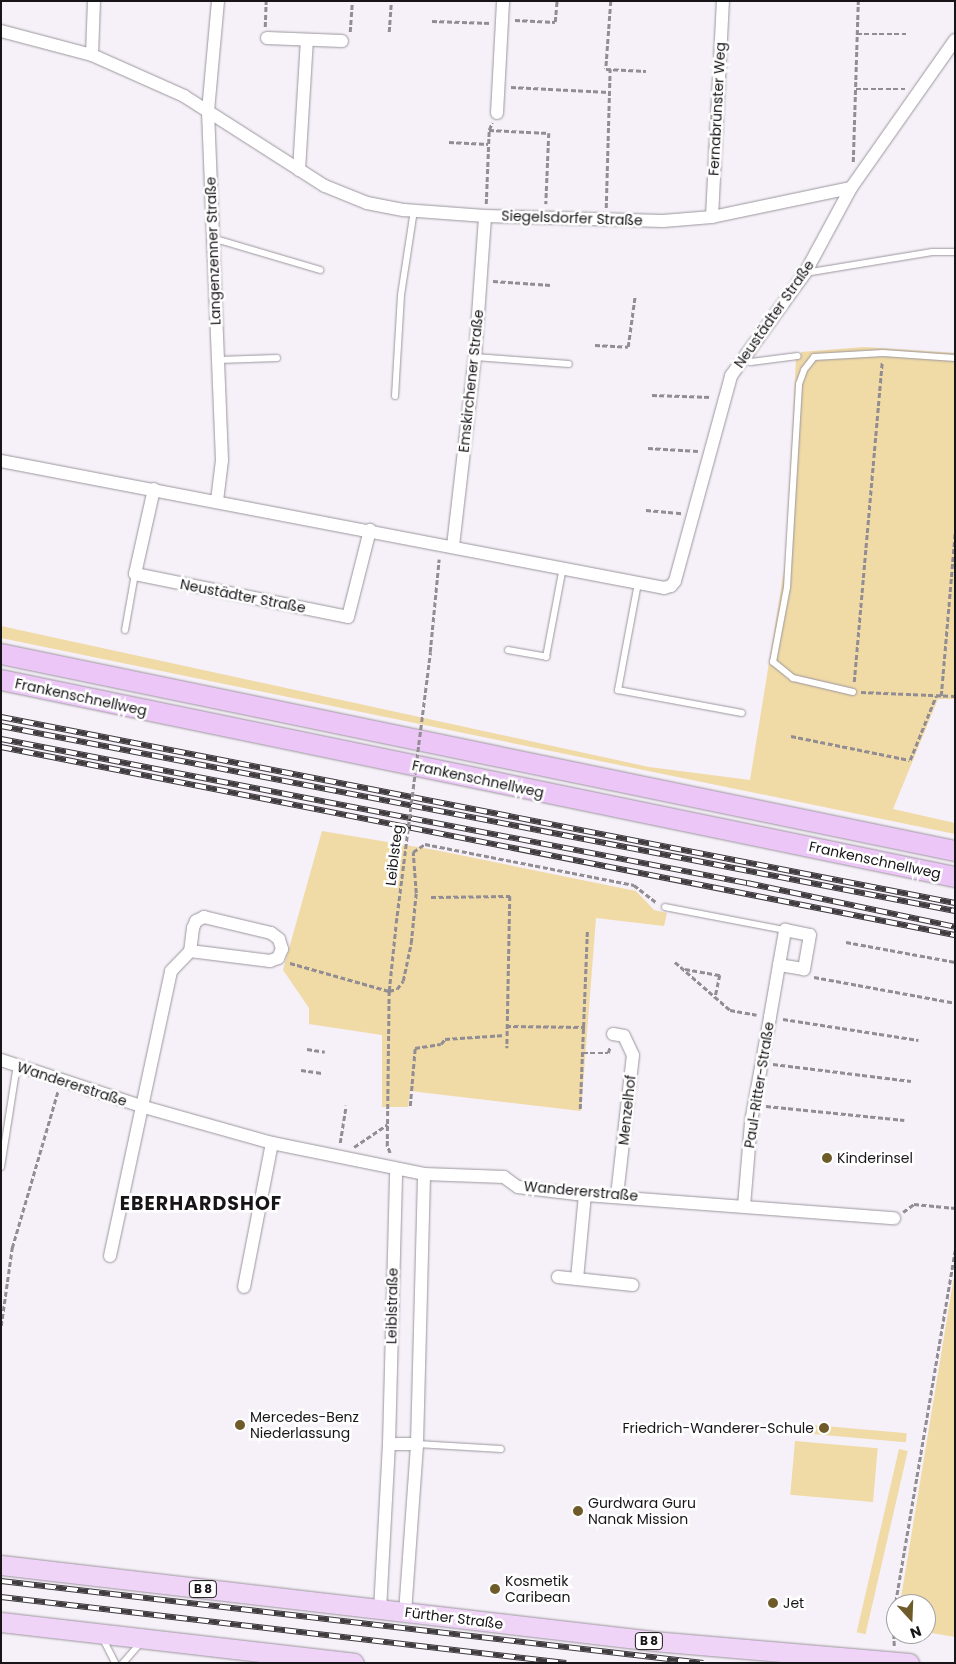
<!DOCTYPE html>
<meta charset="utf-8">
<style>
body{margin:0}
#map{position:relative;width:956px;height:1664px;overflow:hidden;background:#f6f0f8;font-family:Poppins,sans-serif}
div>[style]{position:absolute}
.green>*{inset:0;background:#f0daa6;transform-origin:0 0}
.path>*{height:2.5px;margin-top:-1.25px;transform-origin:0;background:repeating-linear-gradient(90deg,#928d93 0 5px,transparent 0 7.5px)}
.roads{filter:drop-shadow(0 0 1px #9b969d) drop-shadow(0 0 1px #9b969d)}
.service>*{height:6px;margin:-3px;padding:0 3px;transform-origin:3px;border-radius:3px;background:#fff}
.minor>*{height:12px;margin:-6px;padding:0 6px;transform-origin:6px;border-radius:6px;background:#fff}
.primary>*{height:19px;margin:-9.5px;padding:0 9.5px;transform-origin:9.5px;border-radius:9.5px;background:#f0d4f8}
.trunk>*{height:20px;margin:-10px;padding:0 10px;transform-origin:10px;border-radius:10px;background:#ebc6f6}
.rail>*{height:5.5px;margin-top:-2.75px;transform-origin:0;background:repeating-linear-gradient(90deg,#fff 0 11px,#3f3b3f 0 22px);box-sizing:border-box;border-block:1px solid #3f3b3f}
.path-bridge>*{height:2.5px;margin-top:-1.25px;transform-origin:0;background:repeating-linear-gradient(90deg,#928d93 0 5px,transparent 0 7.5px)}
.dots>*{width:14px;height:14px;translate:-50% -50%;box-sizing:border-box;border:2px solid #fff;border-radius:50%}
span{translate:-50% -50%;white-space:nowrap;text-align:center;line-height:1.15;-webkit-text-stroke:5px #fff;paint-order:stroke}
.shield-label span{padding:1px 4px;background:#fff;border:1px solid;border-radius:4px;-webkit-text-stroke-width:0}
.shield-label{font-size:12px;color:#181518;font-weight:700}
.street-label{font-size:14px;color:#181518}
.poi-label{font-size:14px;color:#181518}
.left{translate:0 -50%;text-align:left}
.right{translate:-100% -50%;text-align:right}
.district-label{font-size:19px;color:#181518;font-weight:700;letter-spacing:1px}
.frame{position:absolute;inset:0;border:2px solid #181518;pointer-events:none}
.north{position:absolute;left:886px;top:1594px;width:50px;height:50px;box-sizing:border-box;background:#fff;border:1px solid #a3a1a3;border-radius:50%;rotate:160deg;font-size:14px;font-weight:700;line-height:20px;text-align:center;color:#181518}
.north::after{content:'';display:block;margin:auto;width:18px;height:22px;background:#6f5b2a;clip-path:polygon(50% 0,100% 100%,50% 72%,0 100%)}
</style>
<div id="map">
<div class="green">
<div style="clip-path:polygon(864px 347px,955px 353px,955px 699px,938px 699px,893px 809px,955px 823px,955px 834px,1px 638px,1px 626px,649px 767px,750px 780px,786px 558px,796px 359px,801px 358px,801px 352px)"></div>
<div style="clip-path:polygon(322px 831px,435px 850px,636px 891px,654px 910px,667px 913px,664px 926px,596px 918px,581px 1111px,410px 1091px,408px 1107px,382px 1107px,382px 1035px,309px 1024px,309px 1008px,283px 970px)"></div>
<div style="clip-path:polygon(955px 1270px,955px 1637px,926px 1632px,926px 1604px,900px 1604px)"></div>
<div style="left:813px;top:1425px;width:94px;height:9px;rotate:5deg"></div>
<div style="left:795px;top:1441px;width:83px;height:54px;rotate:5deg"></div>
<div style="left:899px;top:1449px;width:9px;height:188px;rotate:13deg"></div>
</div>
<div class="path">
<div style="left:611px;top:1px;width:68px;rotate:94.2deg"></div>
<div style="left:606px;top:69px;width:40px;rotate:2.9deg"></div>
<div style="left:515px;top:20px;width:40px;rotate:2.9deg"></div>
<div style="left:555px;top:22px;width:21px;rotate:-85deg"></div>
<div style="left:432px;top:21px;width:59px;rotate:1.9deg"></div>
<div style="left:265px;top:27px;width:26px;rotate:-88deg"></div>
<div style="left:350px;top:32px;width:31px;rotate:-86deg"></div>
<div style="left:389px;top:32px;width:31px;rotate:-86deg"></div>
<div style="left:857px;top:34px;width:49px"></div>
<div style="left:511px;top:87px;width:98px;rotate:2.9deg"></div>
<div style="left:856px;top:89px;width:49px"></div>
<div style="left:489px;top:130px;width:60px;rotate:2.9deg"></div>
<div style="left:549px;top:133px;width:71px;rotate:92.4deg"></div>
<div style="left:449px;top:142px;width:39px;rotate:3deg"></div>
<div style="left:853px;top:162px;width:161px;rotate:-88.2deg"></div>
<div style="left:486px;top:204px;width:74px;rotate:-87.7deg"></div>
<div style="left:489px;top:130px;width:8px;rotate:-67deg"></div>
<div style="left:606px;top:208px;width:139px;rotate:-88.4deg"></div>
<div style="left:493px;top:281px;width:58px;rotate:3.9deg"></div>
<div style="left:595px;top:345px;width:33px;rotate:3deg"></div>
<div style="left:628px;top:347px;width:52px;rotate:-82.3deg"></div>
<div style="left:652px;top:395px;width:60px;rotate:1.9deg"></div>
<div style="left:648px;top:448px;width:50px;rotate:3.4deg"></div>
<div style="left:646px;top:510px;width:36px;rotate:5deg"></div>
<div style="left:430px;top:652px;width:93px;rotate:-84.5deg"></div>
<div style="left:854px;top:682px;width:322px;rotate:-85deg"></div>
<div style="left:861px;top:692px;width:94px;rotate:2.4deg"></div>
<div style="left:941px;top:696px;width:163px;rotate:-85.1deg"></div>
<div style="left:791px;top:736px;width:121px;rotate:11.4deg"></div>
<div style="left:910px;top:760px;width:69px;rotate:-67.9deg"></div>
<div style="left:431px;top:897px;width:79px;rotate:-0.7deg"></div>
<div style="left:510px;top:896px;width:152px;rotate:91.1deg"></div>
<div style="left:846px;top:942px;width:111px;rotate:10.4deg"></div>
<div style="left:675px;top:962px;width:73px;rotate:41.1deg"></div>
<div style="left:730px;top:1010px;width:27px;rotate:10deg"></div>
<div style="left:290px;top:963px;width:103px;rotate:15.8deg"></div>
<div style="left:389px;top:991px;width:8px;rotate:-14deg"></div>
<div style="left:397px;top:989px;width:10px;rotate:-53deg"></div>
<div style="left:403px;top:981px;width:39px;rotate:-78deg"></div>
<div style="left:411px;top:943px;width:50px;rotate:-84.3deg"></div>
<div style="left:416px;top:893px;width:41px;rotate:-94.2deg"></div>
<div style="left:413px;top:852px;width:14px;rotate:-34deg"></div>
<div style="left:425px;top:844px;width:213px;rotate:11.1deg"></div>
<div style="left:634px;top:885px;width:29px;rotate:38deg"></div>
<div style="left:685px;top:969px;width:36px;rotate:10deg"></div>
<div style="left:720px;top:975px;width:24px;rotate:102deg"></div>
<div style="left:814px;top:977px;width:143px;rotate:10.4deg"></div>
<div style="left:783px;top:1019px;width:137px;rotate:8.8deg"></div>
<div style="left:506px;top:1026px;width:79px;rotate:0.7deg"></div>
<div style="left:307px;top:1049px;width:18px;rotate:9deg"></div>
<div style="left:583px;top:1053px;width:25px"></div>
<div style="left:608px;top:1053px;width:6px;rotate:-72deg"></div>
<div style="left:773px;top:1064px;width:139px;rotate:7deg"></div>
<div style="left:301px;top:1070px;width:21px;rotate:8deg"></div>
<div style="left:410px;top:1106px;width:58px;rotate:-85.1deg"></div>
<div style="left:415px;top:1048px;width:26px;rotate:-9deg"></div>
<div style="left:441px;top:1044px;width:6px;rotate:-51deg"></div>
<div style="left:445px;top:1039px;width:60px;rotate:-3.8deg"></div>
<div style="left:766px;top:1106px;width:139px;rotate:5.8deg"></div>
<div style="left:580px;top:1109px;width:178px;rotate:-87.7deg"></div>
<div style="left:340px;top:1143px;width:38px;rotate:-81deg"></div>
<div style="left:354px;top:1147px;width:40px;rotate:-34deg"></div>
<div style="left:390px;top:1153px;width:8px;rotate:-113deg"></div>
<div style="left:387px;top:1146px;width:155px;rotate:-89.3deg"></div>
<div style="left:389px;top:991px;width:68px;rotate:-84.1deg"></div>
<div style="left:903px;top:1212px;width:14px;rotate:-36deg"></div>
<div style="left:914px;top:1204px;width:41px;rotate:5.6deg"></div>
<div style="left:1px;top:1326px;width:79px;rotate:-82deg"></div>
<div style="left:12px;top:1248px;width:164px;rotate:-73.7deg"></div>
<div style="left:894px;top:1646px;width:29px;rotate:-92deg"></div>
<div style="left:893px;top:1617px;width:372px;rotate:-80.4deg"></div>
</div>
<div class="roads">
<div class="service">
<div style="left:212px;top:238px;width:113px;rotate:16.5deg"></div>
<div style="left:805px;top:273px;width:129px;rotate:-9.4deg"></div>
<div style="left:932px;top:252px;width:23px"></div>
<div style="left:475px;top:357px;width:94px;rotate:4.3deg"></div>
<div style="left:743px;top:358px;width:9px;rotate:27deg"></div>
<div style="left:751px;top:362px;width:47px;rotate:-7.3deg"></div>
<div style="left:218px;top:360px;width:59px;rotate:-1.9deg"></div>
<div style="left:395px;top:396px;width:101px;rotate:-86.6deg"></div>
<div style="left:401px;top:295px;width:86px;rotate:-81.3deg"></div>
<div style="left:638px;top:583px;width:109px;rotate:100.6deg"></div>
<div style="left:618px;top:690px;width:126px;rotate:10.5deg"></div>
<div style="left:125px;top:630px;width:57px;rotate:-79.9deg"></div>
<div style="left:508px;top:650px;width:39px;rotate:10deg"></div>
<div style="left:546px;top:657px;width:92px;rotate:-79.3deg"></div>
<div style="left:853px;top:692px;width:62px;rotate:-166.9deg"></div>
<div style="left:793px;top:678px;width:26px;rotate:-141deg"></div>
<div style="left:773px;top:662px;width:76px;rotate:-79.4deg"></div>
<div style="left:787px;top:587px;width:203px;rotate:-86.6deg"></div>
<div style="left:799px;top:384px;width:15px;rotate:-70deg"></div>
<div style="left:804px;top:370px;width:16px;rotate:-52deg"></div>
<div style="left:814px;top:357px;width:69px;rotate:-3.3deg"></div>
<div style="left:883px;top:353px;width:72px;rotate:4deg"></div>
<div style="left:665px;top:907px;width:122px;rotate:10.9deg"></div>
<div style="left:1px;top:1167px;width:103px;rotate:-81.1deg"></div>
<div style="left:417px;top:1444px;width:84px;rotate:3.4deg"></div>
<div style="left:102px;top:1637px;width:29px;rotate:63deg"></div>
<div style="left:123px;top:1663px;width:29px;rotate:-49deg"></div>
</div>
<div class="minor">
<div style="left:1px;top:31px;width:94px;rotate:14.8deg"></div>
<div style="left:92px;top:55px;width:101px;rotate:24deg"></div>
<div style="left:184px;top:96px;width:167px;rotate:32.6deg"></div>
<div style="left:325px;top:186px;width:45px;rotate:22deg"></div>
<div style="left:367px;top:203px;width:38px;rotate:11deg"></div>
<div style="left:404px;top:210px;width:81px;rotate:4.2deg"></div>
<div style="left:485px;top:216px;width:178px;rotate:1.6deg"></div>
<div style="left:663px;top:221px;width:49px;rotate:-4.7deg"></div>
<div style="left:712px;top:217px;width:142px;rotate:-11.8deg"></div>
<div style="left:267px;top:38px;width:75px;rotate:2.3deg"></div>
<div style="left:92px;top:55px;width:54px;rotate:-87.9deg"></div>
<div style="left:497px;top:113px;width:112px;rotate:-86.9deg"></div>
<div style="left:299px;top:170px;width:130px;rotate:-86.5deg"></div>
<div style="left:712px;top:217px;width:216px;rotate:-87.1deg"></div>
<div style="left:1px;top:461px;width:675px;rotate:10.84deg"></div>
<div style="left:664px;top:588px;width:7px;rotate:-16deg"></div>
<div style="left:671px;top:586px;width:6px;rotate:-51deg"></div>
<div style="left:675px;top:581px;width:213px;rotate:-74.7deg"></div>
<div style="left:731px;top:376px;width:127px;rotate:-54.3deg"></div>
<div style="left:805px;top:273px;width:97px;rotate:-61.6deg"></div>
<div style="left:851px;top:188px;width:181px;rotate:-54.9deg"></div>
<div style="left:154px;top:489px;width:87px;rotate:102.6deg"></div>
<div style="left:135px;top:574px;width:217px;rotate:11.4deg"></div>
<div style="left:348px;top:617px;width:90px;rotate:-75.8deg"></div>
<div style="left:217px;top:501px;width:41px;rotate:-83deg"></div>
<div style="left:222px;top:460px;width:349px;rotate:-92.3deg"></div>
<div style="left:208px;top:111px;width:110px;rotate:-84.8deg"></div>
<div style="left:453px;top:546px;width:190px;rotate:-83.4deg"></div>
<div style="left:475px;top:357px;width:141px;rotate:-85.9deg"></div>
<div style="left:613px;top:1034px;width:11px;rotate:10deg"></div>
<div style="left:624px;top:1036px;width:21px;rotate:65deg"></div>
<div style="left:633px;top:1055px;width:142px;rotate:96.5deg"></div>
<div style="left:1px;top:1060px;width:151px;rotate:18.2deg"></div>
<div style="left:144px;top:1107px;width:133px;rotate:15.7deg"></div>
<div style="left:272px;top:1143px;width:155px;rotate:11.5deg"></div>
<div style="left:424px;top:1174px;width:80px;rotate:2.1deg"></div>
<div style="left:504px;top:1177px;width:17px;rotate:36deg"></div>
<div style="left:518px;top:1187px;width:67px;rotate:6.8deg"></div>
<div style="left:585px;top:1195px;width:310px;rotate:4.3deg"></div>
<div style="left:744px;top:1206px;width:84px;rotate:-85.2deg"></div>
<div style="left:751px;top:1122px;width:107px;rotate:-79.7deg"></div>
<div style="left:770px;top:1017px;width:53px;rotate:-80.2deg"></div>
<div style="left:779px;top:965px;width:36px;rotate:-80deg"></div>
<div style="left:785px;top:930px;width:25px;rotate:11deg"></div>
<div style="left:810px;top:935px;width:35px;rotate:100deg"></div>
<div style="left:804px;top:969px;width:25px;rotate:-171deg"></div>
<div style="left:110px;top:1256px;width:291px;rotate:-77.9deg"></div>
<div style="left:171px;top:971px;width:28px;rotate:-46deg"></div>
<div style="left:190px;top:951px;width:81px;rotate:7.1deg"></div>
<div style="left:270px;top:961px;width:9px;rotate:-21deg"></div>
<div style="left:278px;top:958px;width:10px;rotate:-66deg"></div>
<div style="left:282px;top:949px;width:10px;rotate:-107deg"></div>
<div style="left:279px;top:939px;width:10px;rotate:-143deg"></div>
<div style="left:271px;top:933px;width:69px;rotate:-166.6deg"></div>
<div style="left:204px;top:917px;width:9px;rotate:153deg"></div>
<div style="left:196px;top:921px;width:8px;rotate:113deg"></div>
<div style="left:193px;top:928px;width:23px;rotate:97deg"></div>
<div style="left:558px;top:1277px;width:75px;rotate:6.1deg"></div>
<div style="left:577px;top:1279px;width:84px;rotate:-84.6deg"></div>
<div style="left:244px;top:1287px;width:147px;rotate:-79deg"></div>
<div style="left:389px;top:1444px;width:28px"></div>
<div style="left:380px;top:1610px;width:166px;rotate:-86.9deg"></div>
<div style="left:389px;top:1444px;width:275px;rotate:-88.5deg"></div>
<div style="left:405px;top:1613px;width:169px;rotate:-85.9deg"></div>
<div style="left:417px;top:1444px;width:270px;rotate:-88.5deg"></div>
</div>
<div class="primary">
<div style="left:1px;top:1565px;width:657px;rotate:6.64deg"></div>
<div style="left:654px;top:1641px;width:256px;rotate:4.9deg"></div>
<div style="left:1px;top:1622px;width:355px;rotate:6.6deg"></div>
</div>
<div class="trunk">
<div style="left:1px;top:654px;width:974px;rotate:11.67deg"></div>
<div style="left:1px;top:680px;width:974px;rotate:11.67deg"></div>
</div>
</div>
<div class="rail">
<div style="left:1px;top:717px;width:972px;rotate:11.03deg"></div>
<div style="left:1px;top:726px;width:972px;rotate:10.97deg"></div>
<div style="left:1px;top:739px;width:760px;rotate:10.93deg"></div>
<div style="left:747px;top:883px;width:213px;rotate:11.9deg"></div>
<div style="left:1px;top:747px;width:972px;rotate:11.15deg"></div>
<div style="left:1px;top:1581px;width:707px;rotate:6.66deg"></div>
<div style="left:1px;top:1597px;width:569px;rotate:6.66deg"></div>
</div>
<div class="path-bridge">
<div style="left:396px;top:923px;width:273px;rotate:-82.8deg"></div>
</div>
<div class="dots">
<div style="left:827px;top:1158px;background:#6f5b2a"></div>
<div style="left:240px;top:1425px;background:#6f5b2a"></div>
<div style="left:824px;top:1428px;background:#6f5b2a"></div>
<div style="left:578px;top:1511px;background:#6f5b2a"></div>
<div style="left:495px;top:1589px;background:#6f5b2a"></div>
<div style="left:773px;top:1603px;background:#6f5b2a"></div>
</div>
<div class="shield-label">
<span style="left:203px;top:1589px">B 8</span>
<span style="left:649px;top:1641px">B 8</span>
</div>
<div class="street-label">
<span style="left:717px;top:109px;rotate:-87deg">Fernabrünster Weg</span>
<span style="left:572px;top:218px;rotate:2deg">Siegelsdorfer Straße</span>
<span style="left:213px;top:251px;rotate:-92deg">Langenzenner Straße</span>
<span style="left:774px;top:314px;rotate:-55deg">Neustädter Straße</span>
<span style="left:471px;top:381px;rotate:-84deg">Emskirchener Straße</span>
<span style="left:243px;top:596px;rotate:11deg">Neustädter Straße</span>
<span style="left:81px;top:697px;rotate:12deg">Frankenschnellweg</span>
<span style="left:478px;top:779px;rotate:12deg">Frankenschnellweg</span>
<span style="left:394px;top:855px;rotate:-83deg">Leiblsteg</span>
<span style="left:875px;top:860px;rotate:12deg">Frankenschnellweg</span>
<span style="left:72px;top:1084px;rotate:18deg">Wandererstraße</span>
<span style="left:759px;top:1085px;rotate:-81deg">Paul-Ritter-Straße</span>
<span style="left:627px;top:1110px;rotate:-84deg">Menzelhof</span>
<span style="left:581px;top:1191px;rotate:5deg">Wandererstraße</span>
<span style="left:392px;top:1306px;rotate:-89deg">Leiblstraße</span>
<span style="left:454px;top:1618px;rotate:7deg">Fürther Straße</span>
</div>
<div class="poi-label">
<span class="left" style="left:837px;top:1158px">Kinderinsel</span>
<span class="left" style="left:250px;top:1425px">Mercedes-Benz<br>Niederlassung</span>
<span class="right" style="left:814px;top:1428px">Friedrich-Wanderer-Schule</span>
<span class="left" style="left:588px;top:1511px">Gurdwara Guru<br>Nanak Mission</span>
<span class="left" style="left:505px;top:1589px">Kosmetik<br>Caribean</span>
<span class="left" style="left:783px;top:1603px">Jet</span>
</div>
<div class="district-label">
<span style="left:201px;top:1204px">EBERHARDSHOF</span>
</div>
<div class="frame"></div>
<div class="north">N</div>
</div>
